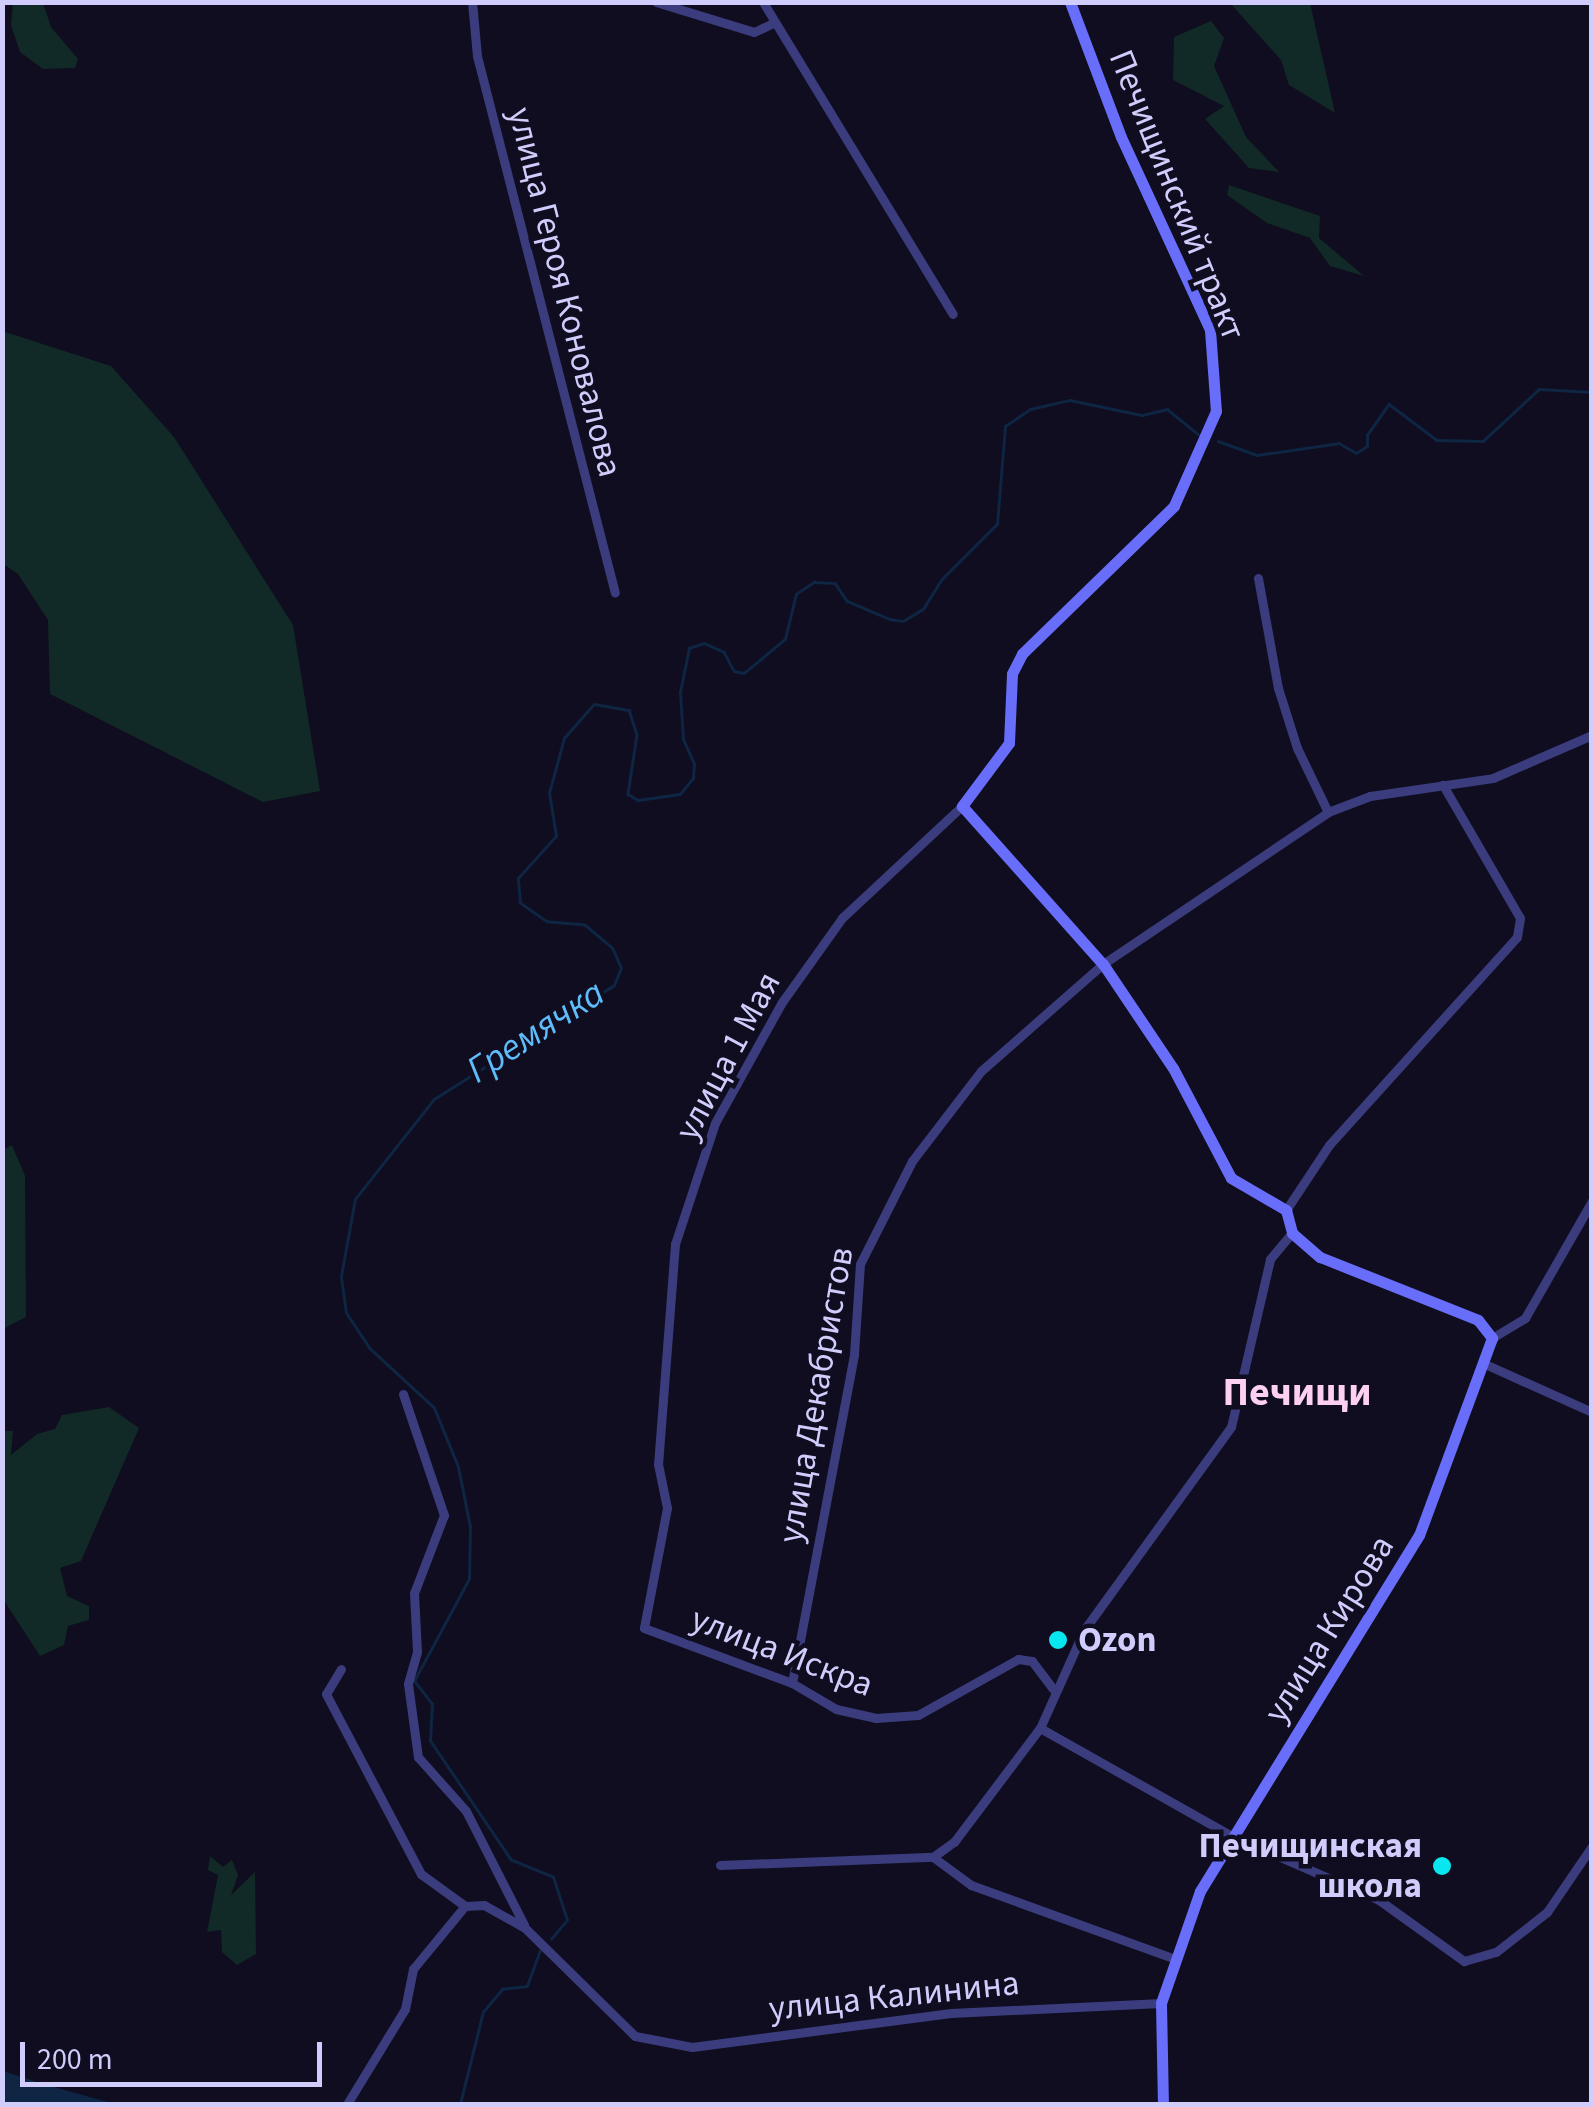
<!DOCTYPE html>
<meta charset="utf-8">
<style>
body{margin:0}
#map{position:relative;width:1594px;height:2107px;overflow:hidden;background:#0f0d1f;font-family:"Source Sans 3",sans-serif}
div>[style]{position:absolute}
.green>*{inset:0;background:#112927}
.water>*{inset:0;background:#0e2543}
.stream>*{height:2.5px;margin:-1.25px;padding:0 1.25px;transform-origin:1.25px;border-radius:1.25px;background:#0e2543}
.street>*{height:9px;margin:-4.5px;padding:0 4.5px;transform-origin:4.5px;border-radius:4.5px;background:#3a3c7d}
.secondary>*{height:11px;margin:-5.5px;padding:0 5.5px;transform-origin:5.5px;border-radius:5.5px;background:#686efa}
.dots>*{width:28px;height:28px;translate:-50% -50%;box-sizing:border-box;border:5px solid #0f0d1f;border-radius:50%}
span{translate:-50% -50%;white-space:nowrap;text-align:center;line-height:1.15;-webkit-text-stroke:9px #0f0d1f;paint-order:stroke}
.street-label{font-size:35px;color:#d0cdfd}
.poi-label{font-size:35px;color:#d0cdfd;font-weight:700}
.left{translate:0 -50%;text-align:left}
.right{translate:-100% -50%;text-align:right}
.water-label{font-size:38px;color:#5fbcfa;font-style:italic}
.quarter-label{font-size:40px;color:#fdcff0;font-weight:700}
.frame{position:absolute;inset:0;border:5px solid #d0cdfd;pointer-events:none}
.scale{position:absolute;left:20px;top:2042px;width:302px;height:45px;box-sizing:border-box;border:5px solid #d0cdfd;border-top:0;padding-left:12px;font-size:30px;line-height:35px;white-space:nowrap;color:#d0cdfd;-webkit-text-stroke:8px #0f0d1f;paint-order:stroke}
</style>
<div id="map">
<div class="green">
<div style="clip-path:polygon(13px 3px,43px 3px,51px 27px,78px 59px,75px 68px,43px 69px,20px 52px,11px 25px)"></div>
<div style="clip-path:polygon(1230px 3px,1310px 3px,1335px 113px,1289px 85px,1281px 60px)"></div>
<div style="clip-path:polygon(1211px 21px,1224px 38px,1214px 66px,1246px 137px,1279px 172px,1249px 168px,1205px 119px,1224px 106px,1173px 80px,1174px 37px)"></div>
<div style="clip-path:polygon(1229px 185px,1320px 216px,1319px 238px,1364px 276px,1330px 266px,1310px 238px,1267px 223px,1227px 195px)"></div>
<div style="clip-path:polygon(2px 331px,111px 366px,174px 437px,293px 625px,320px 791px,263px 802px,50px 694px,48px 620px,18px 574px,3px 564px)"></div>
<div style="clip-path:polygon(12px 1145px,25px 1176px,26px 1317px,3px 1329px,3px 1150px)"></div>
<div style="clip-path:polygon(109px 1407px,139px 1428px,81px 1561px,60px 1568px,67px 1596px,89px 1606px,89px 1620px,68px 1626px,64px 1645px,40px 1656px,3px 1599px,3px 1431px,13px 1431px,11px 1455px,37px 1434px,55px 1429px,62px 1415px)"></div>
<div style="clip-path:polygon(210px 1856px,223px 1867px,232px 1860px,238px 1875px,231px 1895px,255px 1872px,256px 1954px,237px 1965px,222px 1952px,221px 1930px,207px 1932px,218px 1875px,208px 1870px)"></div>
</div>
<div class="water">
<div style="clip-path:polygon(3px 2071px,43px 2084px,115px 2104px,3px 2104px)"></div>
</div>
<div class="stream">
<div style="left:1218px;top:441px;width:41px;rotate:19.7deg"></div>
<div style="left:1257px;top:455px;width:83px;rotate:-8.3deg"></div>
<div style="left:1339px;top:443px;width:20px;rotate:30deg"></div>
<div style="left:1356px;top:453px;width:13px;rotate:-32deg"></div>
<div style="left:1367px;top:446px;width:11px;rotate:-90deg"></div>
<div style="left:1367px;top:435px;width:38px;rotate:-55deg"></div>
<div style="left:1389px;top:404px;width:60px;rotate:36.9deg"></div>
<div style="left:1437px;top:440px;width:46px;rotate:1.2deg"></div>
<div style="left:1483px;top:441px;width:76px;rotate:-42.9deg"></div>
<div style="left:1539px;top:389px;width:53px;rotate:3.2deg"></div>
<div style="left:551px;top:1939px;width:25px;rotate:-50deg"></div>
<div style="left:567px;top:1920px;width:45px;rotate:-108deg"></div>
<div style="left:553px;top:1877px;width:45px;rotate:-158deg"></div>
<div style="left:511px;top:1860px;width:144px;rotate:-124.2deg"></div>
<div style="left:430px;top:1741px;width:37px;rotate:-87deg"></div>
<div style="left:432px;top:1704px;width:29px;rotate:-128deg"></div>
<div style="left:414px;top:1681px;width:116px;rotate:-61.7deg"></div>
<div style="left:469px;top:1579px;width:52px;rotate:-88.9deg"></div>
<div style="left:470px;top:1527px;width:61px;rotate:-101.3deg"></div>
<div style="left:458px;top:1467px;width:64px;rotate:-112.1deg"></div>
<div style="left:434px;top:1408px;width:87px;rotate:-137.3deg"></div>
<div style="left:370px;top:1349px;width:43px;rotate:-123.7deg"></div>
<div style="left:346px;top:1313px;width:37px;rotate:-98deg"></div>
<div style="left:341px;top:1276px;width:78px;rotate:-79.7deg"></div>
<div style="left:355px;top:1199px;width:127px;rotate:-51.7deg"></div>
<div style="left:434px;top:1099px;width:213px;rotate:-32.3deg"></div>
<div style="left:614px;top:985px;width:18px;rotate:-68deg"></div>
<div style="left:621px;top:968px;width:22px;rotate:-114deg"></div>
<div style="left:612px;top:948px;width:35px;rotate:-140deg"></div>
<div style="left:585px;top:925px;width:38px;rotate:-175deg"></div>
<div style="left:547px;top:922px;width:33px;rotate:-145deg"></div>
<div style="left:520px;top:903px;width:25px;rotate:-95deg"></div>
<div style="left:518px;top:878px;width:57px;rotate:-47.9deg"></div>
<div style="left:556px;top:836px;width:44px;rotate:-99.2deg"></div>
<div style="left:549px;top:793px;width:57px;rotate:-74.7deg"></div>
<div style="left:564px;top:738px;width:45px;rotate:-48.6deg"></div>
<div style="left:594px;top:704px;width:36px;rotate:10deg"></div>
<div style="left:629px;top:710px;width:26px;rotate:72deg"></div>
<div style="left:637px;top:735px;width:60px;rotate:98.7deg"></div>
<div style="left:628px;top:794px;width:12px;rotate:31deg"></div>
<div style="left:638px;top:800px;width:42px;rotate:-8.1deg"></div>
<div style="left:680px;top:794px;width:21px;rotate:-51deg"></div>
<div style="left:693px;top:778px;width:14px;rotate:-86deg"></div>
<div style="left:694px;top:764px;width:27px;rotate:-114deg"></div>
<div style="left:683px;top:739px;width:47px;rotate:-93.7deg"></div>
<div style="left:680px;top:692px;width:45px;rotate:-78.4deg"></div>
<div style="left:689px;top:648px;width:16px;rotate:-18deg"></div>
<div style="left:704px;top:643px;width:22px;rotate:24deg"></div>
<div style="left:724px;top:652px;width:21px;rotate:62deg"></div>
<div style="left:734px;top:671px;width:10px;rotate:11deg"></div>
<div style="left:744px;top:673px;width:53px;rotate:-39.7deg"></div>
<div style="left:785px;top:639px;width:46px;rotate:-76.3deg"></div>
<div style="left:796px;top:594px;width:22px;rotate:-34deg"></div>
<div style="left:814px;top:582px;width:21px;rotate:3deg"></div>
<div style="left:835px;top:583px;width:22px;rotate:56deg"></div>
<div style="left:847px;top:601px;width:47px;rotate:22.7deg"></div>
<div style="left:890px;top:619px;width:13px;rotate:9deg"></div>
<div style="left:903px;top:621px;width:23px;rotate:-31deg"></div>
<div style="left:923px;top:609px;width:36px;rotate:-58deg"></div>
<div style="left:942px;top:579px;width:78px;rotate:-45deg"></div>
<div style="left:997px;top:524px;width:98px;rotate:-85.3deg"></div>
<div style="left:1005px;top:426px;width:30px;rotate:-34deg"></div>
<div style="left:1030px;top:409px;width:41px;rotate:-12.7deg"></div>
<div style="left:1070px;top:400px;width:74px;rotate:11.8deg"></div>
<div style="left:1142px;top:415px;width:26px;rotate:-13deg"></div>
<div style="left:1167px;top:409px;width:40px;rotate:39deg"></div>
<div style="left:460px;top:2104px;width:95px;rotate:-76deg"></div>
<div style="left:483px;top:2012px;width:30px;rotate:-50deg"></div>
<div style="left:502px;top:1989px;width:25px;rotate:-7deg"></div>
<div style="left:527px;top:1986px;width:37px;rotate:-70deg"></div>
</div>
<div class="street">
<div style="left:472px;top:2px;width:54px;rotate:84.7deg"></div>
<div style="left:477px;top:56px;width:554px;rotate:75.59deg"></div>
<div style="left:656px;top:2px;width:102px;rotate:17deg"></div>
<div style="left:754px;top:32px;width:23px;rotate:-25deg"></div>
<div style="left:763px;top:2px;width:365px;rotate:58.7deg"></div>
<div style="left:1258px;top:578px;width:112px;rotate:79.7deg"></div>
<div style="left:1278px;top:688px;width:63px;rotate:72.4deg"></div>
<div style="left:1297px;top:748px;width:71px;rotate:64.2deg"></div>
<div style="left:962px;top:806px;width:164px;rotate:137deg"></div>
<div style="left:842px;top:918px;width:103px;rotate:125.5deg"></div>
<div style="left:782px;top:1002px;width:138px;rotate:119deg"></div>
<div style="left:715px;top:1123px;width:127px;rotate:108.3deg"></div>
<div style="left:675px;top:1244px;width:221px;rotate:94.4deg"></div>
<div style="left:658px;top:1464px;width:45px;rotate:78.4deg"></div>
<div style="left:667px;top:1508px;width:122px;rotate:100.9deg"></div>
<div style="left:644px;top:1628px;width:158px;rotate:20.4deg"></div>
<div style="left:792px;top:1683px;width:51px;rotate:30.6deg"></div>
<div style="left:836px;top:1709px;width:41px;rotate:12.7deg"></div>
<div style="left:876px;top:1718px;width:42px;rotate:-4.1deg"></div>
<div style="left:918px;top:1715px;width:115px;rotate:-29.2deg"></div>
<div style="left:1018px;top:1659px;width:14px;rotate:8deg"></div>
<div style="left:1032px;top:1661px;width:35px;rotate:53deg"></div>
<div style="left:1286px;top:1210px;width:78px;rotate:-56.5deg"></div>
<div style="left:1329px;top:1145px;width:280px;rotate:-47.9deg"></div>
<div style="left:1517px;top:937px;width:19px;rotate:-81deg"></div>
<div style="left:1520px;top:918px;width:154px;rotate:-120.1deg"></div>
<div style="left:1492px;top:1338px;width:39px;rotate:-31deg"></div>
<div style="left:1525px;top:1318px;width:135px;rotate:-60.2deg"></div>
<div style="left:1485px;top:1364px;width:117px;rotate:24.2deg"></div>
<div style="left:403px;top:1394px;width:128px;rotate:71.3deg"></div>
<div style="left:444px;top:1515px;width:84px;rotate:111deg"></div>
<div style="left:414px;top:1593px;width:59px;rotate:87.1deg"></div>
<div style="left:417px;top:1652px;width:33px;rotate:106deg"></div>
<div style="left:408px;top:1684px;width:74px;rotate:82.2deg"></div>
<div style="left:418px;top:1757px;width:72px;rotate:48.4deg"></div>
<div style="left:466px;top:1811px;width:128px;rotate:63deg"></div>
<div style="left:341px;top:1669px;width:29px;rotate:121deg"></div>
<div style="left:326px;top:1694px;width:204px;rotate:62.2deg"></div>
<div style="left:421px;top:1874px;width:54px;rotate:36deg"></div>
<div style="left:792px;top:1683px;width:335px;rotate:-79.3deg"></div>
<div style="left:854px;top:1354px;width:90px;rotate:-86.2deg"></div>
<div style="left:860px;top:1264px;width:115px;rotate:-63.2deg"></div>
<div style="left:912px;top:1161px;width:113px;rotate:-52.5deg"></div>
<div style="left:981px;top:1071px;width:162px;rotate:-41.3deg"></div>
<div style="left:1103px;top:964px;width:272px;rotate:-34deg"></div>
<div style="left:1328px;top:812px;width:45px;rotate:-20.9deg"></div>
<div style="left:1370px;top:796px;width:124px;rotate:-8.3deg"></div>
<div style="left:1493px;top:778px;width:108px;rotate:-23.5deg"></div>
<div style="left:1040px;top:1728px;width:220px;rotate:29.4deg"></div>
<div style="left:1232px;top:1836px;width:160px;rotate:23.5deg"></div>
<div style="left:1379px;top:1900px;width:105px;rotate:35.7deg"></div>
<div style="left:1464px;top:1961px;width:33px;rotate:-16deg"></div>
<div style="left:1496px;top:1952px;width:65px;rotate:-38.1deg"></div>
<div style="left:1547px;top:1912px;width:80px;rotate:-55.7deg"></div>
<div style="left:933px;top:1857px;width:26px;rotate:-36deg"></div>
<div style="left:954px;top:1842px;width:143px;rotate:-53deg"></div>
<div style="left:1040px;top:1728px;width:107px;rotate:-65.8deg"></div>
<div style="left:1084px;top:1630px;width:251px;rotate:-54.1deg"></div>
<div style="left:1231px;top:1427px;width:172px;rotate:-76.9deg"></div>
<div style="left:1270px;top:1259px;width:34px;rotate:-50deg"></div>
<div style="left:720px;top:1865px;width:213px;rotate:-2.2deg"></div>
<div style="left:933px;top:1857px;width:47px;rotate:36.4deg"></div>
<div style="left:971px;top:1885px;width:217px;rotate:19.9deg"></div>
<div style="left:347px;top:2104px;width:111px;rotate:-58.6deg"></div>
<div style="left:405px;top:2009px;width:41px;rotate:-78.7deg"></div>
<div style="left:413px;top:1969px;width:82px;rotate:-50.5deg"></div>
<div style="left:465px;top:1906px;width:19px;rotate:-3deg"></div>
<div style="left:484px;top:1905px;width:47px;rotate:29.3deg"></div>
<div style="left:525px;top:1928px;width:154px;rotate:44.5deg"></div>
<div style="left:635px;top:2036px;width:58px;rotate:10.9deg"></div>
<div style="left:692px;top:2047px;width:261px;rotate:-7.5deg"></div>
<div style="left:951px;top:2013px;width:210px;rotate:-2.7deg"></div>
</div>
<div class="secondary">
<div style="left:1070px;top:2px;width:144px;rotate:69.3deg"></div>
<div style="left:1121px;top:137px;width:213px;rotate:65.2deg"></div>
<div style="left:1210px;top:330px;width:81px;rotate:85.8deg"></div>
<div style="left:1216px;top:411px;width:104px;rotate:113.9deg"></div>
<div style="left:1174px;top:506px;width:212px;rotate:135.8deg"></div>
<div style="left:1022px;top:654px;width:22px;rotate:117deg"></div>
<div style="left:1012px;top:674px;width:69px;rotate:92.5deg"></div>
<div style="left:1009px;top:743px;width:79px;rotate:126.7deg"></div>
<div style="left:962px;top:806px;width:212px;rotate:48.3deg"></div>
<div style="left:1103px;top:964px;width:125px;rotate:56.1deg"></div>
<div style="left:1173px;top:1068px;width:124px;rotate:62.2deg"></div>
<div style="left:1231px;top:1178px;width:64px;rotate:30.2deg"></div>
<div style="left:1286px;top:1210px;width:24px;rotate:75deg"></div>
<div style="left:1292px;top:1233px;width:37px;rotate:41deg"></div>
<div style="left:1320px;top:1257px;width:170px;rotate:21.7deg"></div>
<div style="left:1478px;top:1320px;width:23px;rotate:52deg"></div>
<div style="left:1492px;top:1338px;width:210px;rotate:110.3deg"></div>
<div style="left:1419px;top:1535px;width:418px;rotate:121.6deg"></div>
<div style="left:1200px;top:1891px;width:119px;rotate:109.2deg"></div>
<div style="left:1161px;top:2003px;width:101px;rotate:88.9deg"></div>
</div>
<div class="dots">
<div style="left:1058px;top:1640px;background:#08e7ef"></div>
<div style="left:1442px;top:1866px;background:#08e7ef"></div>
</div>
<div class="street-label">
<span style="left:1177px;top:195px;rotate:68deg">Печищинский тракт</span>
<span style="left:565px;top:292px;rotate:76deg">улица Героя Коновалова</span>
<span style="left:728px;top:1056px;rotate:-62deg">улица 1 Мая</span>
<span style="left:816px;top:1395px;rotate:-80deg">улица Декабристов</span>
<span style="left:1329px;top:1629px;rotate:-58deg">улица Кирова</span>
<span style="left:782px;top:1652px;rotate:21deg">улица Искра</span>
<span style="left:894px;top:1996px;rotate:-6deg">улица Калинина</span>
</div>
<div class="poi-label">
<span class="left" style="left:1078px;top:1640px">Ozon</span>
<span class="right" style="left:1422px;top:1866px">Печищинская<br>школа</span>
</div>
<div class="water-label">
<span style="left:536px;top:1032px;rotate:-33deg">Гремячка</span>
</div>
<div class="quarter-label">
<span style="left:1297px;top:1393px">Печищи</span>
</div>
<div class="frame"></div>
<div class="scale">200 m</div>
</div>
